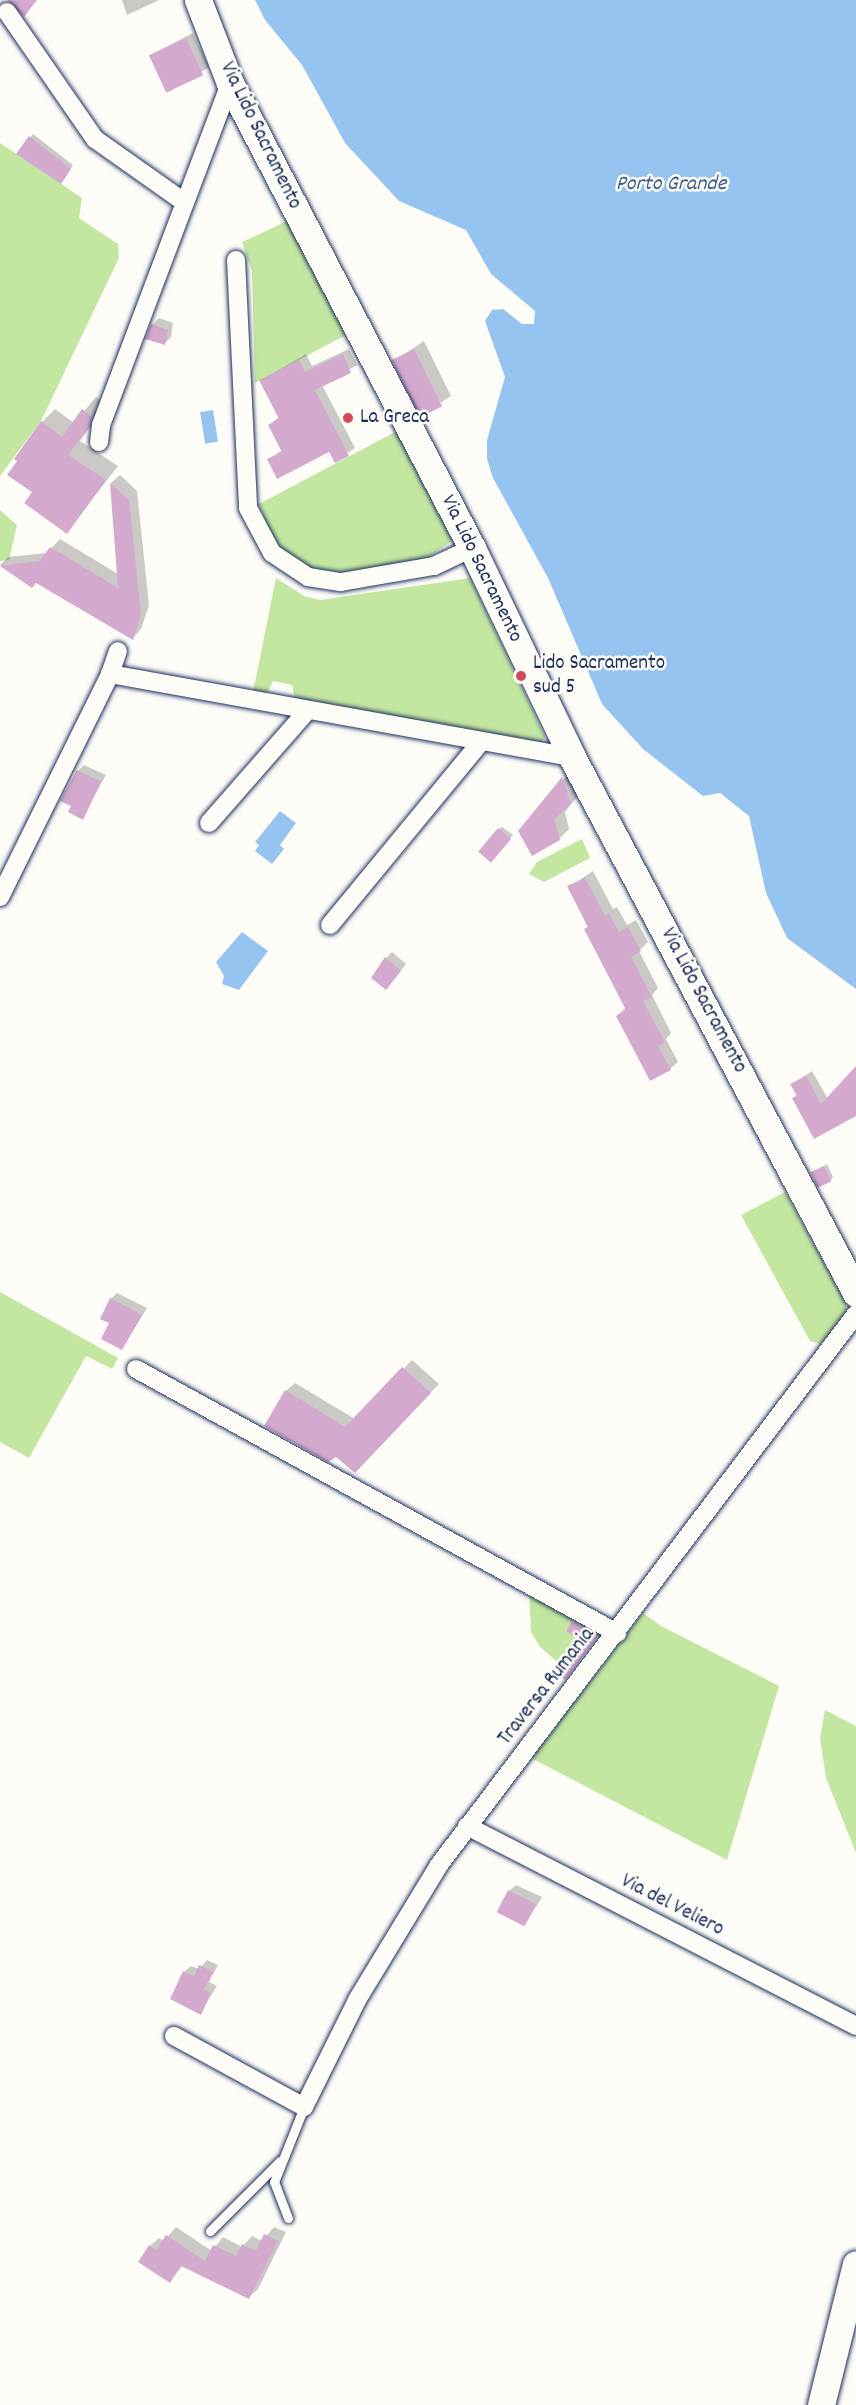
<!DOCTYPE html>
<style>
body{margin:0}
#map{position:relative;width:856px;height:2405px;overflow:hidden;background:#fdfcf7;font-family:Dekko,sans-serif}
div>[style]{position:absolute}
.green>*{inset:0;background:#c3e7a1}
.water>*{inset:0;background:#96c4f1;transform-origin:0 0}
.shadow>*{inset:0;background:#0003}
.building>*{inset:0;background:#d4a9ce;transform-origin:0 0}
.roads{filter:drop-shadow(0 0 2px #1b2f5e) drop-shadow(0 0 2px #1b2f5e)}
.lane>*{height:9px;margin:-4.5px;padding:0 4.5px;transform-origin:4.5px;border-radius:4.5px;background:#fdfcf7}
.street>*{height:18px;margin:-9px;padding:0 9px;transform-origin:9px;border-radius:9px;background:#fdfcf7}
.secondary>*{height:27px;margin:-13.5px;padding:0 13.5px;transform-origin:13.5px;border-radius:13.5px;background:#fdfcf7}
.dots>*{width:16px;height:16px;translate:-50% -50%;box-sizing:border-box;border:3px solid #fdfcf7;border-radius:50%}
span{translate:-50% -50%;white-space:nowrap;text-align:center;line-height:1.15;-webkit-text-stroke:5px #fdfcf7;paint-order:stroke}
.street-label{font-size:21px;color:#1b2f5e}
.poi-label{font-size:21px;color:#1b2f5e}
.left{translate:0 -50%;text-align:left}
.water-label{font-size:22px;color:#405c8a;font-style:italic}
</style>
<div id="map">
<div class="green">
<div style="clip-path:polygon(0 143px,82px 198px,79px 218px,118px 244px,119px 258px,41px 421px,0 476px)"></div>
<div style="clip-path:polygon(289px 220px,348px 334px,255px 383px,252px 271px,242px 242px)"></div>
<div style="clip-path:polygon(397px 431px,455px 539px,425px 559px,331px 576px,320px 574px,283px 551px,271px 535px,259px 504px)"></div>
<div style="clip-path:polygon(0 510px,17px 525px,9px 560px,0 561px)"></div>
<div style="clip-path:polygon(276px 578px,304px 596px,320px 600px,470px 578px,545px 737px,540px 744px,295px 700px,292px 685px,273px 681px,267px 694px,253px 692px)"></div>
<div style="clip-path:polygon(582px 839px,590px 858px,544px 882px,529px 874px,537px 862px)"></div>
<div style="clip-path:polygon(785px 1192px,846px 1303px,846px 1312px,840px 1323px,821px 1344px,810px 1341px,741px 1215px)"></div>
<div style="clip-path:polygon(0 1292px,118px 1358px,112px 1369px,86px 1356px,29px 1458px,0 1442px)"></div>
<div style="clip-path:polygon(529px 1590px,575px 1617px,566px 1631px,580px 1641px,562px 1666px,540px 1647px,531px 1632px)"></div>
<div style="clip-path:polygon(643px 1613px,661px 1626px,779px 1686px,727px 1860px,531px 1758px)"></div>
<div style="clip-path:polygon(825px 1710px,856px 1726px,856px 1853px,826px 1778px,820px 1738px)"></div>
</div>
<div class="water">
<div style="clip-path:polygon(255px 0,856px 0,856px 989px,787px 938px,766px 893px,749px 816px,720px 793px,703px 796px,643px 749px,602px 704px,548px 578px,493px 478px,487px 459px,487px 440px,505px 377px,485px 321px,492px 310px,503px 309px,522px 324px,534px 324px,535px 311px,491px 274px,466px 230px,399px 201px,345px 143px,302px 65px,265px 20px)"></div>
<div style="left:213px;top:410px;width:32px;height:13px;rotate:81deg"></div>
<div style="clip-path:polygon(280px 811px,296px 823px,280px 845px,284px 849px,272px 864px,255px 851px,259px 845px,255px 842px)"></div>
<div style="clip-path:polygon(242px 932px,268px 951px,239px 990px,222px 984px,224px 976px,216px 962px)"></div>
</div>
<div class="shadow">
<div style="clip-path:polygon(122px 0,159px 0,127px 15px)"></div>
<div style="clip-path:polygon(193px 33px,209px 67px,169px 92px,151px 55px)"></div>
<div style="clip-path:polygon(33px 134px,73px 165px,64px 179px,19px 153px)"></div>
<div style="clip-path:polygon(159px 318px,173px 323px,171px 337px,164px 344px,152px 325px)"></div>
<div style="clip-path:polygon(424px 341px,451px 396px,422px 415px,394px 361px)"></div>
<div style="clip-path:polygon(349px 349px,357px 365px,322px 385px,355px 448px,336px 461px,330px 450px,269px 459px,282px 450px,269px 425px,279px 417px,260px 381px,306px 354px,312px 366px)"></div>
<div style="clip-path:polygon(96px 397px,104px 403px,102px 411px,80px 441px,118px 466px,67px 532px,34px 492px,42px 422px,55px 409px,74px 423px)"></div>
<div style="clip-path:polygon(120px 475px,137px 491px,149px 605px,141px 629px,133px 638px,36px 582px,32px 586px,0 565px,8px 557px,47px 553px,60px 539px,118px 574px,111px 483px)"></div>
<div style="clip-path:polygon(84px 765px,106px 775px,82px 818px,73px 806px,78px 771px)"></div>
<div style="clip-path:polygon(572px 769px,580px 793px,565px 812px,569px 829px,559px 839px,520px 831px)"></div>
<div style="clip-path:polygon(502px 827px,513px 835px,494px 858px,499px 829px)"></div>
<div style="clip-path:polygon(593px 871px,613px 909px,617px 907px,627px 925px,636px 920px,648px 942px,639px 951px,658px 988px,652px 995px,671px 1033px,666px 1039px,678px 1062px,670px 1069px,617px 1016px,625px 1008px,569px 887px)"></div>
<div style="clip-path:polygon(392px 952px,406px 964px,392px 982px,386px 958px)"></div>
<div style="clip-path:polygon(856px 1068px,856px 1115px,793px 1098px,798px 1094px,792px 1084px,812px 1071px,828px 1099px)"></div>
<div style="clip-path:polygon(827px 1164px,833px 1177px,831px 1180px,812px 1173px)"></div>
<div style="clip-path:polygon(117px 1293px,147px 1308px,122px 1349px,111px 1323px,111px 1299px)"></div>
<div style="clip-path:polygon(412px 1360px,439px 1384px,355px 1471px,336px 1455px,286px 1391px,295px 1383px,355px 1419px)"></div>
<div style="clip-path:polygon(580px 1616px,604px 1629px,571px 1672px,582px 1640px,573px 1622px)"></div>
<div style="clip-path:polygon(516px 1885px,542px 1897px,525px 1925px,509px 1891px)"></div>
<div style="clip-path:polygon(207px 1960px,218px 1965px,209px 1982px,217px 1986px,200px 2013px,184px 1972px,191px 1966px,199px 1969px)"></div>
<div style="clip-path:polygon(176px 2227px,212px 2251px,223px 2237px,242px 2247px,252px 2236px,262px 2241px,274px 2227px,286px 2232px,258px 2289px,249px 2297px,183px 2265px,170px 2281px,150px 2246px,159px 2238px,164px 2241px)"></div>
</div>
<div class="building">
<div style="clip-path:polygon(7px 0,37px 0,24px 17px)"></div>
<div style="left:186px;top:38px;width:41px;height:41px;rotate:65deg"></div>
<div style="clip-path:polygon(29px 136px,71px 169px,61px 184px,16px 154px)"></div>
<div style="clip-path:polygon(151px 324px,168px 330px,165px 345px,145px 339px)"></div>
<div style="left:414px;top:349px;width:64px;height:25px;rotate:64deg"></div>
<div style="clip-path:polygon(343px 354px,351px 373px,315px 390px,349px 456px,335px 463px,329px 452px,277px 479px,267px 459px,282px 452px,268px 425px,279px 419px,259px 380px,299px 360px,305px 372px)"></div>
<div style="clip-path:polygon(82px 409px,92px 417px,90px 426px,68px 455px,106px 480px,67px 534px,24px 503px,32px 492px,7px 475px,17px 461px,14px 459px,41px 421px,62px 437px)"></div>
<div style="clip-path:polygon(110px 483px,129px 500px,141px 614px,133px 640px,36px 583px,32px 588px,0 566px,40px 561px,50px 547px,118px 588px)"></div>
<div style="clip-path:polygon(77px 770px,101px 782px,83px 820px,68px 812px,71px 806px,60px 801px)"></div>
<div style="clip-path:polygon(562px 777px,571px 804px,554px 819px,560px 840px,532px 856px,518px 831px)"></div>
<div style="left:498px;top:828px;width:17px;height:31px;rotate:40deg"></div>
<div style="clip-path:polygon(585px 878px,605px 916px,609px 914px,619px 932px,628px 927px,641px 951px,631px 957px,652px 997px,643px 1001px,665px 1042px,658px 1046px,671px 1070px,650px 1081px,616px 1016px,626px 1010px,584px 929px,588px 927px,567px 886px)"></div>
<div style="clip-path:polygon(385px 957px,401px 971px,386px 990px,371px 978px)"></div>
<div style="clip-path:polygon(856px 1066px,856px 1116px,814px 1139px,792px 1098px,797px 1096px,790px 1084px,806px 1076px,821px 1104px)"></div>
<div style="left:824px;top:1166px;width:17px;height:15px;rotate:65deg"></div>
<div style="clip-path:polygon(110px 1298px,142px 1315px,122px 1350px,101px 1339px,109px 1323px,100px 1319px)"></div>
<div style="clip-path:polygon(402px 1367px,431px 1393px,355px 1473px,336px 1457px,328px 1462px,264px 1426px,285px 1390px,345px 1427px)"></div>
<div style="clip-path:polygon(572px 1621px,598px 1636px,565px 1680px,556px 1673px,580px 1641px,566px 1631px)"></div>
<div style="left:508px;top:1890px;width:31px;height:25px;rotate:27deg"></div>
<div style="clip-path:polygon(199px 1965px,213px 1972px,204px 1989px,211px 1993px,201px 2015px,170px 1999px,183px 1971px,194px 1976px)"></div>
<div style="clip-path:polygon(264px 2234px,278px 2241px,249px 2299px,181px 2266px,170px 2283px,138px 2262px,149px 2245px,156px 2250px,166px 2235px,205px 2261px,213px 2245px,236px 2256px,242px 2244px,256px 2251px)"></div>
</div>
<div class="roads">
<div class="lane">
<div style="left:288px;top:2218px;width:39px;rotate:-111deg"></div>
<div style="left:274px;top:2182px;width:81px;rotate:-68.2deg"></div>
<div style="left:210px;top:2231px;width:99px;rotate:-45deg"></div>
</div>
<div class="street">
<div style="left:7px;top:12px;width:155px;rotate:55.3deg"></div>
<div style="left:95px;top:139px;width:109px;rotate:35.3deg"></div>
<div style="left:236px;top:260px;width:248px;rotate:87.2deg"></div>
<div style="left:248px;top:508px;width:51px;rotate:61.9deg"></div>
<div style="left:272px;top:553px;width:43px;rotate:33.7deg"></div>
<div style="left:308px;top:577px;width:33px;rotate:9deg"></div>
<div style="left:341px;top:582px;width:94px;rotate:-9.8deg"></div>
<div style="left:434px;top:566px;width:42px;rotate:-25.3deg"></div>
<div style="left:99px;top:442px;width:17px;rotate:-83deg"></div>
<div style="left:101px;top:425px;width:366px;rotate:-69.3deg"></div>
<div style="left:110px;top:674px;width:24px;rotate:-71deg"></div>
<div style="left:209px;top:823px;width:149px;rotate:-48.8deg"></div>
<div style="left:0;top:897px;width:249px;rotate:-63.7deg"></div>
<div style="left:110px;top:674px;width:469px;rotate:10.2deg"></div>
<div style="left:330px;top:925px;width:237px;rotate:-50.5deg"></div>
<div style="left:136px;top:1369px;width:549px;rotate:28.76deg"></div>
<div style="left:467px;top:1826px;width:437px;rotate:27.2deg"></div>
<div style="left:174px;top:2036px;width:148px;rotate:28.6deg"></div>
<div style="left:304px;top:2107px;width:119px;rotate:-63.6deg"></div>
<div style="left:357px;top:2000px;width:158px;rotate:-58.7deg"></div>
<div style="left:439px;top:1865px;width:691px;rotate:-52.88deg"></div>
</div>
<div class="secondary">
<div style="left:198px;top:0;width:89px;rotate:68.9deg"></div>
<div style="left:230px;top:83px;width:524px;rotate:62.51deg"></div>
<div style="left:472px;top:548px;width:232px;rotate:64.4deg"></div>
<div style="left:572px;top:757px;width:607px;rotate:62.08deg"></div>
<div style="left:821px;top:2405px;width:145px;rotate:-76.1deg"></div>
</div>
</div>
<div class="dots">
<div style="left:348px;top:418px;background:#d1495b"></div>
<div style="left:521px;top:676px;background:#d1495b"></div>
</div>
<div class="street-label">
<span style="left:260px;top:136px;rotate:64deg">Via Lido Sacramento</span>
<span style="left:481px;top:569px;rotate:64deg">Via Lido Sacramento</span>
<span style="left:703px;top:1001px;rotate:62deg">Via Lido Sacramento</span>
<span style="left:547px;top:1687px;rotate:-52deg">Traversa Rumania</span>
<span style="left:672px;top:1906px;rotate:27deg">Via del Veliero</span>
</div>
<div class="poi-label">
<span class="left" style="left:360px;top:418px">La Greca</span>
<span class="left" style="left:533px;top:676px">Lido Sacramento<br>sud 5</span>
</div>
<div class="water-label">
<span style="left:671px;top:185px">Porto Grande</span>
</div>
</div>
